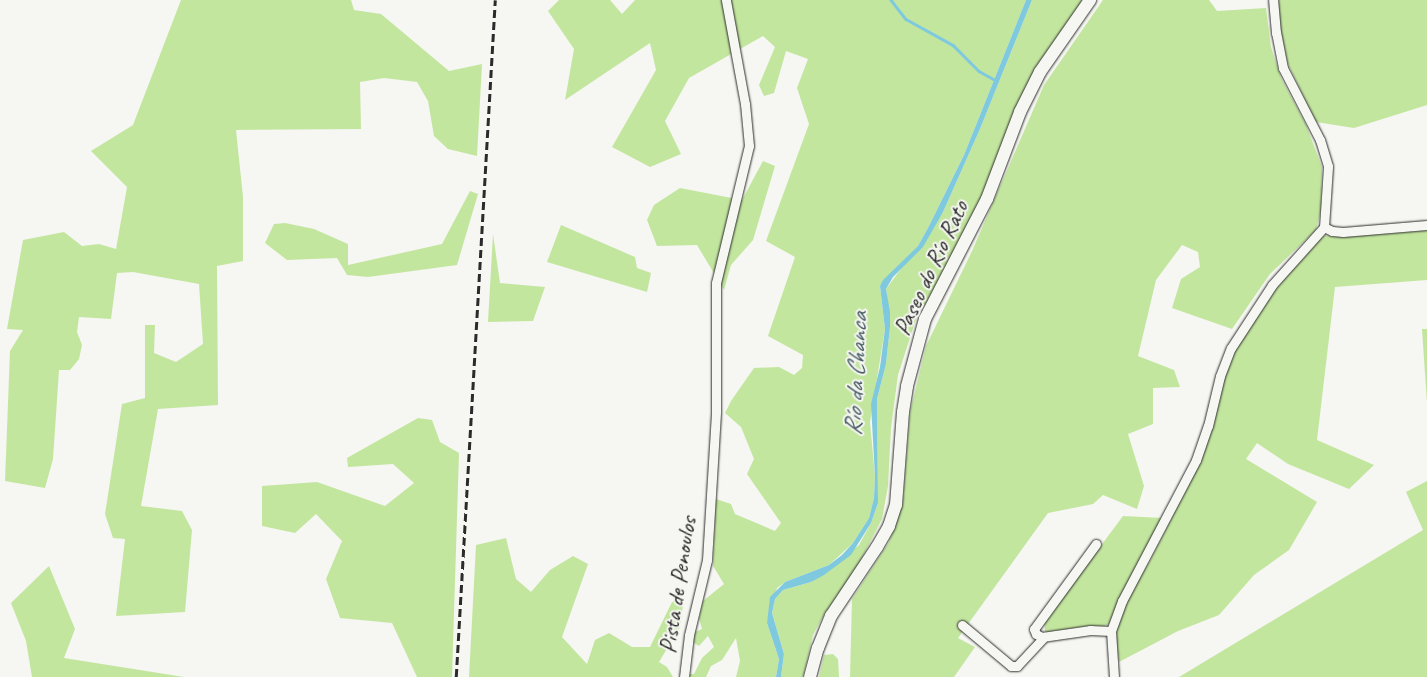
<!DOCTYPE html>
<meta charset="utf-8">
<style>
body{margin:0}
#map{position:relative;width:1427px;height:677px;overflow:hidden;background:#f6f6f2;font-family:Caveat,sans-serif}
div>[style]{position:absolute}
.green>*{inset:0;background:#c3e69f}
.water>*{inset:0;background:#7fc9df}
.stream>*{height:2.5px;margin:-1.25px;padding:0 1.25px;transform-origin:1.25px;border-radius:1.25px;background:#7fc9df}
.roads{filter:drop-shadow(0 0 1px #2b2b2b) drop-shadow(0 0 1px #2b2b2b)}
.street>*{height:9px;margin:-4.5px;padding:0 4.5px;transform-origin:4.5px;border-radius:4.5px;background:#f6f6f2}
.secondary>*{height:12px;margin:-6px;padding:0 6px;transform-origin:6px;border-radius:6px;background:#f6f6f2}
.rail>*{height:2.5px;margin-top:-1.25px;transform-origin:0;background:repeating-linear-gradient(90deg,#2b2b2b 0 8px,transparent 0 12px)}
span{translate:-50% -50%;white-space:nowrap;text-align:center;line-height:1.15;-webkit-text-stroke:4px #f6f6f2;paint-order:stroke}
.street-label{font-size:24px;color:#2b2b2b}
.water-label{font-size:25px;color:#445a61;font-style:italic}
</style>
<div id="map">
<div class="green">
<div style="clip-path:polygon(181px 0,351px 0,354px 10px,381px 14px,449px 71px,482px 64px,477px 156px,448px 149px,434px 136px,428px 101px,417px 82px,384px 78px,360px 82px,361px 129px,236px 130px,243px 197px,243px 261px,217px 266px,218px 405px,158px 409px,141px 506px,182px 511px,192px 530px,185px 612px,116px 616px,125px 539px,113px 538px,105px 514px,122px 404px,145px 398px,145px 325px,155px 325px,154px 353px,176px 362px,203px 344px,199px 284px,133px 272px,117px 273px,111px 319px,79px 317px,77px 332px,82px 345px,79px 359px,70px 370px,59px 370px,53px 459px,45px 488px,5px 481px,10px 351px,23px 330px,7px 329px,23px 240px,64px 232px,82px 246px,99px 244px,116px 249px,127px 187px,91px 151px,133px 125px)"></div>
<div style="clip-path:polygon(559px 0,610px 0,622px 14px,635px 0,1026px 0,964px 155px,929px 226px,918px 246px,880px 286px,885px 329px,870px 422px,875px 477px,874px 498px,869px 518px,853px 543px,829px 565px,785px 582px,777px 588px,767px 623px,779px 659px,776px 677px,736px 677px,740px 661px,736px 638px,722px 660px,711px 666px,706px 677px,689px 677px,689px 674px,694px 674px,702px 658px,714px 647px,708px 636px,699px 646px,692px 642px,695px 632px,702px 629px,699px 618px,703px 601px,724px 584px,713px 566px,716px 499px,731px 504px,735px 514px,775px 531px,781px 523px,747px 474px,754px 459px,741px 427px,725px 413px,731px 401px,754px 368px,779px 367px,794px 375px,802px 368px,803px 355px,768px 336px,795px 257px,766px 241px,809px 124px,797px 88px,808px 59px,786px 51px,774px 93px,764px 96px,759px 85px,775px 47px,763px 36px,689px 78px,665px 121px,681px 154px,650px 167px,612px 147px,656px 70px,650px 43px,565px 100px,574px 49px,548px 11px)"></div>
<div style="clip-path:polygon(1032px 0,1083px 0,926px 306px,920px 307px,898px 375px,891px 428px,888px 486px,882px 519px,854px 573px,825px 613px,813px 635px,803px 677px,781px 677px,784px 654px,772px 613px,775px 599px,783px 590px,811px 582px,859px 545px,871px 523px,878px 503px,877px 399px,886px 364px,890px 327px,886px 289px,943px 212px,980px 129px)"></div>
<div style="clip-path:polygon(1103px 0,1209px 0,1217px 11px,1266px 8px,1271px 47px,1281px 78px,1306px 125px,1322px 167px,1321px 210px,1316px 230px,1270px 274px,1232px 329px,1172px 308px,1181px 279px,1200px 267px,1198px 252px,1182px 245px,1156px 280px,1138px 356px,1174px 370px,1180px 387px,1153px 388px,1153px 424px,1128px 434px,1144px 486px,1137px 509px,1103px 495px,1093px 504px,1048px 513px,958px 638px,975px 647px,954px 677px,850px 677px,852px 599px,889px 542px,903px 501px,910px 412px,926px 346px,972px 251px,1044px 85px)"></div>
<div style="clip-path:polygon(1278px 0,1427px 0,1427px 105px,1354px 128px,1316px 122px,1288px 64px,1280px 27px)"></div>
<div style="clip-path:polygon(763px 161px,775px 166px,753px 240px,731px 265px,724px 290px,697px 245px,657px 246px,647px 220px,654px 205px,680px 188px,742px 200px)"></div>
<div style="clip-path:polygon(470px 191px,478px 194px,457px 265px,368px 277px,347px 275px,337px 258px,287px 260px,265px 243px,274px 224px,285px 223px,314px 229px,348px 244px,348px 265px,442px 244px)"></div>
<div style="clip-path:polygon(561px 225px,635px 257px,637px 268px,651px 273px,647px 292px,547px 262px)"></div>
<div style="clip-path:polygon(1427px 228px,1427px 280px,1335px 287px,1317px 440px,1374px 465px,1349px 489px,1288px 464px,1257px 443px,1246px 459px,1317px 502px,1289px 550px,1254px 575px,1219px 615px,1178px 631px,1119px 662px,1114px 621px,1150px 561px,1200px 463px,1214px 421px,1228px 359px,1250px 319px,1322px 236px)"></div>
<div style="clip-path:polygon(493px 234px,500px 283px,545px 287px,533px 321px,488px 322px)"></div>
<div style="clip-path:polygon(1422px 329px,1427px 329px,1427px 403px)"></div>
<div style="clip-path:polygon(418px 418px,432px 420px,440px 442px,459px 453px,452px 677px,417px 677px,392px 623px,340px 618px,326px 579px,342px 541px,316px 514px,295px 533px,262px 526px,262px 486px,317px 482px,385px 506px,414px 483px,393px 464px,348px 467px,347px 458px)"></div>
<div style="clip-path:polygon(1427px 481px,1427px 677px,1179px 677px,1423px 530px,1406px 492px)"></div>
<div style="clip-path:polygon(1123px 516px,1163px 518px,1109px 624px,1100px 628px,1051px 634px,1045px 631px,1044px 622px)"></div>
<div style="clip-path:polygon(506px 538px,516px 579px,531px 592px,550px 570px,573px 556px,588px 564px,562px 637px,587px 664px,595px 640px,609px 633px,632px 647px,650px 647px,672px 602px,680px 599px,683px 605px,680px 627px,659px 662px,667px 667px,673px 677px,469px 677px,476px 545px)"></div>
<div style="clip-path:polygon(49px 566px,75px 629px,64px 658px,184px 677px,32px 677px,26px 641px,11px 603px)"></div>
<div style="clip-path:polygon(833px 654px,838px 659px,839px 677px,819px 677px,824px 655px)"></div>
</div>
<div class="water">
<div style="clip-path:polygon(1026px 0,1032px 0,980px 129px,943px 212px,923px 247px,893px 277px,886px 289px,890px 312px,890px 327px,886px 364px,877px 399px,878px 503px,871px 523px,851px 555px,824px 575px,811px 582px,783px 590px,775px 599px,772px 613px,784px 654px,781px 677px,776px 677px,779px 659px,767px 623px,770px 597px,785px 582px,829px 565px,842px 555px,853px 543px,869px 518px,874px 498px,875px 477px,871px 404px,880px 367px,885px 329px,880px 286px,883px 280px,918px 246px,929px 226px,964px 155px)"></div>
</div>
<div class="stream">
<div style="left:891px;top:0;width:24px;rotate:52deg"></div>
<div style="left:906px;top:19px;width:54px;rotate:29deg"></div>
<div style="left:953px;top:45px;width:37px;rotate:45deg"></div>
<div style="left:979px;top:71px;width:18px;rotate:29deg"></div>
</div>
<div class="roads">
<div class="street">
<div style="left:1324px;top:227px;width:9px;rotate:27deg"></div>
<div style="left:1332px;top:231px;width:11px;rotate:5deg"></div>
<div style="left:1343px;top:232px;width:84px;rotate:-4.8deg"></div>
<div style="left:1096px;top:544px;width:105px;rotate:126.1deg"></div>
<div style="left:1034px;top:629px;width:5px;rotate:68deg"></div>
<div style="left:1036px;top:634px;width:7px;rotate:27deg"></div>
<div style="left:1042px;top:637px;width:49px;rotate:-8.3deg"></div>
<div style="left:1090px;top:630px;width:21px;rotate:3deg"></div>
<div style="left:962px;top:625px;width:64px;rotate:39.9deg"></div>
<div style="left:1011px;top:666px;width:6px"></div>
<div style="left:1017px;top:666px;width:40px;rotate:-47deg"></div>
<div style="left:684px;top:677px;width:42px;rotate:-83.2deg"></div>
<div style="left:689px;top:635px;width:77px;rotate:-76.5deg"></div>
<div style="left:707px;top:560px;width:149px;rotate:-86.5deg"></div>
<div style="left:716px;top:411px;width:128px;rotate:-90deg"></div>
<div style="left:716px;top:283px;width:141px;rotate:-76.5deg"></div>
<div style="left:749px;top:146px;width:42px;rotate:-95.4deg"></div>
<div style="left:745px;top:104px;width:106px;rotate:-100.4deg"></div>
<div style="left:1114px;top:677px;width:46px;rotate:-93.7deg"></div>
<div style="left:1111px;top:631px;width:32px;rotate:-70deg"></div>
<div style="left:1122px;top:601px;width:159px;rotate:-62.3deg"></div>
<div style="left:1196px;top:460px;width:36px;rotate:-71deg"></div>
<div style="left:1208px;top:426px;width:51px;rotate:-76.5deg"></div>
<div style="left:1220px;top:376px;width:30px;rotate:-69deg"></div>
<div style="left:1231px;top:348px;width:75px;rotate:-56.9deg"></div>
<div style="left:1272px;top:285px;width:78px;rotate:-48.1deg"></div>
<div style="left:1324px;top:227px;width:61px;rotate:-86.2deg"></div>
<div style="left:1328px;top:166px;width:27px;rotate:-107deg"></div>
<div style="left:1320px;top:140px;width:81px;rotate:-117.2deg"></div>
<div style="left:1283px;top:68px;width:36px;rotate:-101deg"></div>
<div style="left:1276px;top:33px;width:33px;rotate:-95deg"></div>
</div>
<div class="secondary">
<div style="left:810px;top:677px;width:30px;rotate:-75deg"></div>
<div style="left:818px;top:648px;width:35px;rotate:-68deg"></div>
<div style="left:831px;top:616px;width:83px;rotate:-56.3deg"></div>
<div style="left:877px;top:547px;width:24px;rotate:-60deg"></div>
<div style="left:889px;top:526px;width:22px;rotate:-72deg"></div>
<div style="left:896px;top:505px;width:93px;rotate:-85.7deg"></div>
<div style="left:903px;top:412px;width:26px;rotate:-81deg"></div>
<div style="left:907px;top:386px;width:69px;rotate:-75deg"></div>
<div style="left:925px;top:319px;width:135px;rotate:-62.7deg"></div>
<div style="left:987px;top:199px;width:93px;rotate:-69.2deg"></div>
<div style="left:1020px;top:112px;width:45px;rotate:-63.4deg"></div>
<div style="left:1040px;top:72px;width:88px;rotate:-55.2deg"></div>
</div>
</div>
<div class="rail">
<div style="left:456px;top:677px;width:678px;rotate:-86.7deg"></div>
</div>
<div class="street-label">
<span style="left:931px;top:268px;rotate:-65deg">Paseo do Río Rato</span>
<span style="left:678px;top:585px;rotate:-81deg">Pista de Penoulos</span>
</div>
<div class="water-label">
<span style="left:856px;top:374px;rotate:-87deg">Río da Chanca</span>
</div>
</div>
